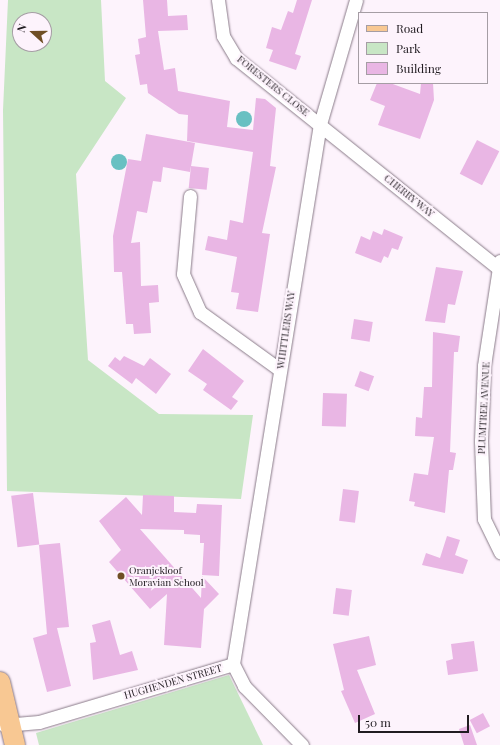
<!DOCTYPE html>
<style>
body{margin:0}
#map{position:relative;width:500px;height:745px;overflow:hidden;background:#fdf3fc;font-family:"Playfair Display",serif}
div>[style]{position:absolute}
.green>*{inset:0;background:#c8e6c5}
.water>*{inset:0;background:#69c0c2}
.round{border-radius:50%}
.building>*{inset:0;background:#e9b6e4;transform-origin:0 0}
.roads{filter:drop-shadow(0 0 1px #8a7b89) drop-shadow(0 0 1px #8a7b89)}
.minor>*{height:13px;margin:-6.5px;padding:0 6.5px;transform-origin:6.5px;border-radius:6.5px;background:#fff}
.primary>*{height:20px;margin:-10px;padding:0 10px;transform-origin:10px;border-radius:10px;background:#f8c893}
.dots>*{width:11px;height:11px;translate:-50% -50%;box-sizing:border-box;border:2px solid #fdf3fc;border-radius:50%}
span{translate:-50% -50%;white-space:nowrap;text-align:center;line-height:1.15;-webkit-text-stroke:4px #fdf3fc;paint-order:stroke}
.street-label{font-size:10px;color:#211c21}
.poi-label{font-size:10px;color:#211c21}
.left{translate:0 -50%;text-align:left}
.legend{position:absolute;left:358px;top:12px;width:130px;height:72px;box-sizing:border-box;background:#fdf3fc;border:1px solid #a59da4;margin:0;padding:5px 7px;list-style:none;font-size:12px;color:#211c21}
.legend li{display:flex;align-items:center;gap:8px;height:20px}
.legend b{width:20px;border:1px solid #a59da4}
.north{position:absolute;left:12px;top:12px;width:40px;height:40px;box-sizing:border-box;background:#fdf3fc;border:1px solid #a59da4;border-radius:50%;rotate:291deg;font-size:11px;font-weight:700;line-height:16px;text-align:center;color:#211c21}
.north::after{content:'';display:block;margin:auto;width:14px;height:18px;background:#6f4f25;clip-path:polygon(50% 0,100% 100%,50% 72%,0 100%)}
.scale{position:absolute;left:358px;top:715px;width:111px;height:18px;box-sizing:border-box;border:2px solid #211c21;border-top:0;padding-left:5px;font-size:12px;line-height:14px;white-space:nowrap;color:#211c21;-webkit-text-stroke:3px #fdf3fc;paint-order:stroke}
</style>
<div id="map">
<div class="green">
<div style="clip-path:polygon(evenodd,8px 0,101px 0,105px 81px,126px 98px,76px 174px,88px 360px,159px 414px,253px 415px,241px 499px,7px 491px,3px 110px,8px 0,20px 20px,44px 20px,44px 44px,20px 44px,20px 20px)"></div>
<div style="clip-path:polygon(229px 675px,263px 745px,39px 745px,36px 733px)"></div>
</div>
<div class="water">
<div class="round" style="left:236px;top:111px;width:16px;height:16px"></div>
<div class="round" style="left:111px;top:154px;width:16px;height:16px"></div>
</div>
<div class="building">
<div style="clip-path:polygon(143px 0,167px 0,168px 16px,187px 15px,188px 30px,158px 31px,164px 70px,175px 68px,178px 91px,230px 101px,227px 127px,253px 130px,256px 98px,265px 99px,276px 108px,270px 166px,276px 167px,262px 233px,270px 234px,258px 312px,236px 309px,239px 293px,231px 292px,237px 257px,205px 250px,208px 236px,227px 240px,230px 220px,243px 223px,253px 152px,187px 141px,188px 115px,179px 114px,148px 93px,147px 84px,140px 85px,135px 55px,140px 54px,138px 39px,146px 37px)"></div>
<div style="clip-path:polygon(297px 0,312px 0,295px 54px,301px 56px,296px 70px,269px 61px,273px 50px,266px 48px,272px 27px,281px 30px,288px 11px,293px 13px)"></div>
<div style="clip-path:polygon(377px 83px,390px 83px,420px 94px,421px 83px,433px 83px,434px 100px,420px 139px,378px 125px,385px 106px,370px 100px)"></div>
<div style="clip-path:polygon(146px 134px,195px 143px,190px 172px,163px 167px,161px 182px,153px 181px,147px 213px,137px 211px,131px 243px,140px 242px,141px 286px,158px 285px,159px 302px,149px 303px,151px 333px,134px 334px,133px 324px,126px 324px,122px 272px,114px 272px,113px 236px,128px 159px,141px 161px)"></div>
<div style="left:477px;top:140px;width:25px;height:38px;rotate:27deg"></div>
<div style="left:191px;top:166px;width:18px;height:22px;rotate:6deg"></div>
<div style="clip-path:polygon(384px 229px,403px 237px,398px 250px,392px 248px,388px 258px,384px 256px,381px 263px,355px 253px,361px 236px,370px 240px,373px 231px,382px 235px)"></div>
<div style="clip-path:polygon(436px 267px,463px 271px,455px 305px,448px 304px,445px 323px,425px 321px)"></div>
<div style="left:354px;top:319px;width:19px;height:20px;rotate:9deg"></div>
<div style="clip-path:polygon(433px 332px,460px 336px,458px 352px,454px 352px,450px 452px,456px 453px,453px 470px,449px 470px,445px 513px,414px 506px,415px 502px,409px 501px,414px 473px,428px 475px,434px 437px,415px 436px,416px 417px,422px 418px,424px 387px,432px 387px)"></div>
<div style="clip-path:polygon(203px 349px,244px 381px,232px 397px,238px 401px,231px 410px,203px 390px,207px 384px,188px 371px)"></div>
<div style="clip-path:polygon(124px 356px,144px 366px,150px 358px,171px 374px,156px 394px,136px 378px,132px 384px,108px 366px,115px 357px,120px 361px)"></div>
<div style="left:360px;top:371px;width:15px;height:16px;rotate:20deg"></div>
<div style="left:323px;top:393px;width:24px;height:33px;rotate:2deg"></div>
<div style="left:343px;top:489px;width:16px;height:32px;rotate:7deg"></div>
<div style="left:33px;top:493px;width:52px;height:22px;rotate:83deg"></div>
<div style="clip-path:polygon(143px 495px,174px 496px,174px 512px,196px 513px,197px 504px,222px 505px,219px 576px,202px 575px,204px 543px,200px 543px,200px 535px,184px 534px,184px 530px,140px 529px,201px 598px,202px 576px,219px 594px,204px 609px,201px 648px,164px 645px,167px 594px,150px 609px,109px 562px,121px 550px,99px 521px,126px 497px,142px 515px)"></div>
<div style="clip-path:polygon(447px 536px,460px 540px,455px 555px,468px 560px,463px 574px,422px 565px,426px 553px,440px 558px)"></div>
<div style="clip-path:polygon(60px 543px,69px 627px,57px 628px,71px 686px,47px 692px,33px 638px,47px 634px,39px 545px)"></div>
<div style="left:336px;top:588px;width:16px;height:26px;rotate:7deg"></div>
<div style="clip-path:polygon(110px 620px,120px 655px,132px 651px,138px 670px,93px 680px,90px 643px,96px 642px,92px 625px)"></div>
<div style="clip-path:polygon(369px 636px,376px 665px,357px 670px,375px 714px,355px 723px,341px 691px,344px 690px,333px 644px)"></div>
<div style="clip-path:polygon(474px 641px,478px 671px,448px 675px,446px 661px,453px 659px,451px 644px)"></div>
<div style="left:483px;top:713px;width:15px;height:15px;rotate:62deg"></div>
<div style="clip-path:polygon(470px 725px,477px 745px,464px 745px,459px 729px)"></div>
</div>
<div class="roads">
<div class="minor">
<div style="left:218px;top:0;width:36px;rotate:82deg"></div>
<div style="left:223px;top:36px;width:26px;rotate:59deg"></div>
<div style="left:236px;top:58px;width:336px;rotate:38.7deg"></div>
<div style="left:190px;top:196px;width:78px;rotate:95.1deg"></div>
<div style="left:183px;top:274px;width:42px;rotate:65.9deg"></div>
<div style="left:200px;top:312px;width:99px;rotate:35.9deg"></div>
<div style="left:500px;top:261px;width:106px;rotate:98.7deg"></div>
<div style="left:484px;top:366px;width:75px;rotate:92.3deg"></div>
<div style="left:481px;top:441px;width:78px;rotate:87.8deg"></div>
<div style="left:484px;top:519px;width:37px;rotate:64deg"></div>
<div style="left:233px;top:664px;width:547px;rotate:-80.85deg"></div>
<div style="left:320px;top:124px;width:129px;rotate:-73.8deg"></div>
<div style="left:4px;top:725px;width:35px;rotate:-5deg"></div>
<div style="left:39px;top:722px;width:202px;rotate:-16.6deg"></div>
<div style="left:233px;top:664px;width:25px;rotate:63deg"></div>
<div style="left:244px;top:686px;width:83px;rotate:45.5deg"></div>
</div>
<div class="primary">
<div style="left:0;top:682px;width:65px;rotate:76.6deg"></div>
</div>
</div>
<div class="dots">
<div style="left:121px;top:576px;background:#6f4f25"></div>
</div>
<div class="street-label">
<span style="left:273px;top:86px;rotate:39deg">FORESTERS CLOSE</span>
<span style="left:409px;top:196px;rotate:39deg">CHERRY WAY</span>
<span style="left:286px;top:330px;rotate:-82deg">WHITTLERS WAY</span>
<span style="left:484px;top:408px;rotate:-87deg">PLUMTREE AVENUE</span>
<span style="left:173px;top:682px;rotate:-16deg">HUGHENDEN STREET</span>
</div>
<div class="poi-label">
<span class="left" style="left:129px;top:576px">Oranjekloof<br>Moravian School</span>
</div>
<ul class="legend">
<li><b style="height:5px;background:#f8c893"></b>Road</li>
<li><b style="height:11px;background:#c8e6c5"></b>Park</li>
<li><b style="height:11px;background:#e9b6e4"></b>Building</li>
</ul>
<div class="north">N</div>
<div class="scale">50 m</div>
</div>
